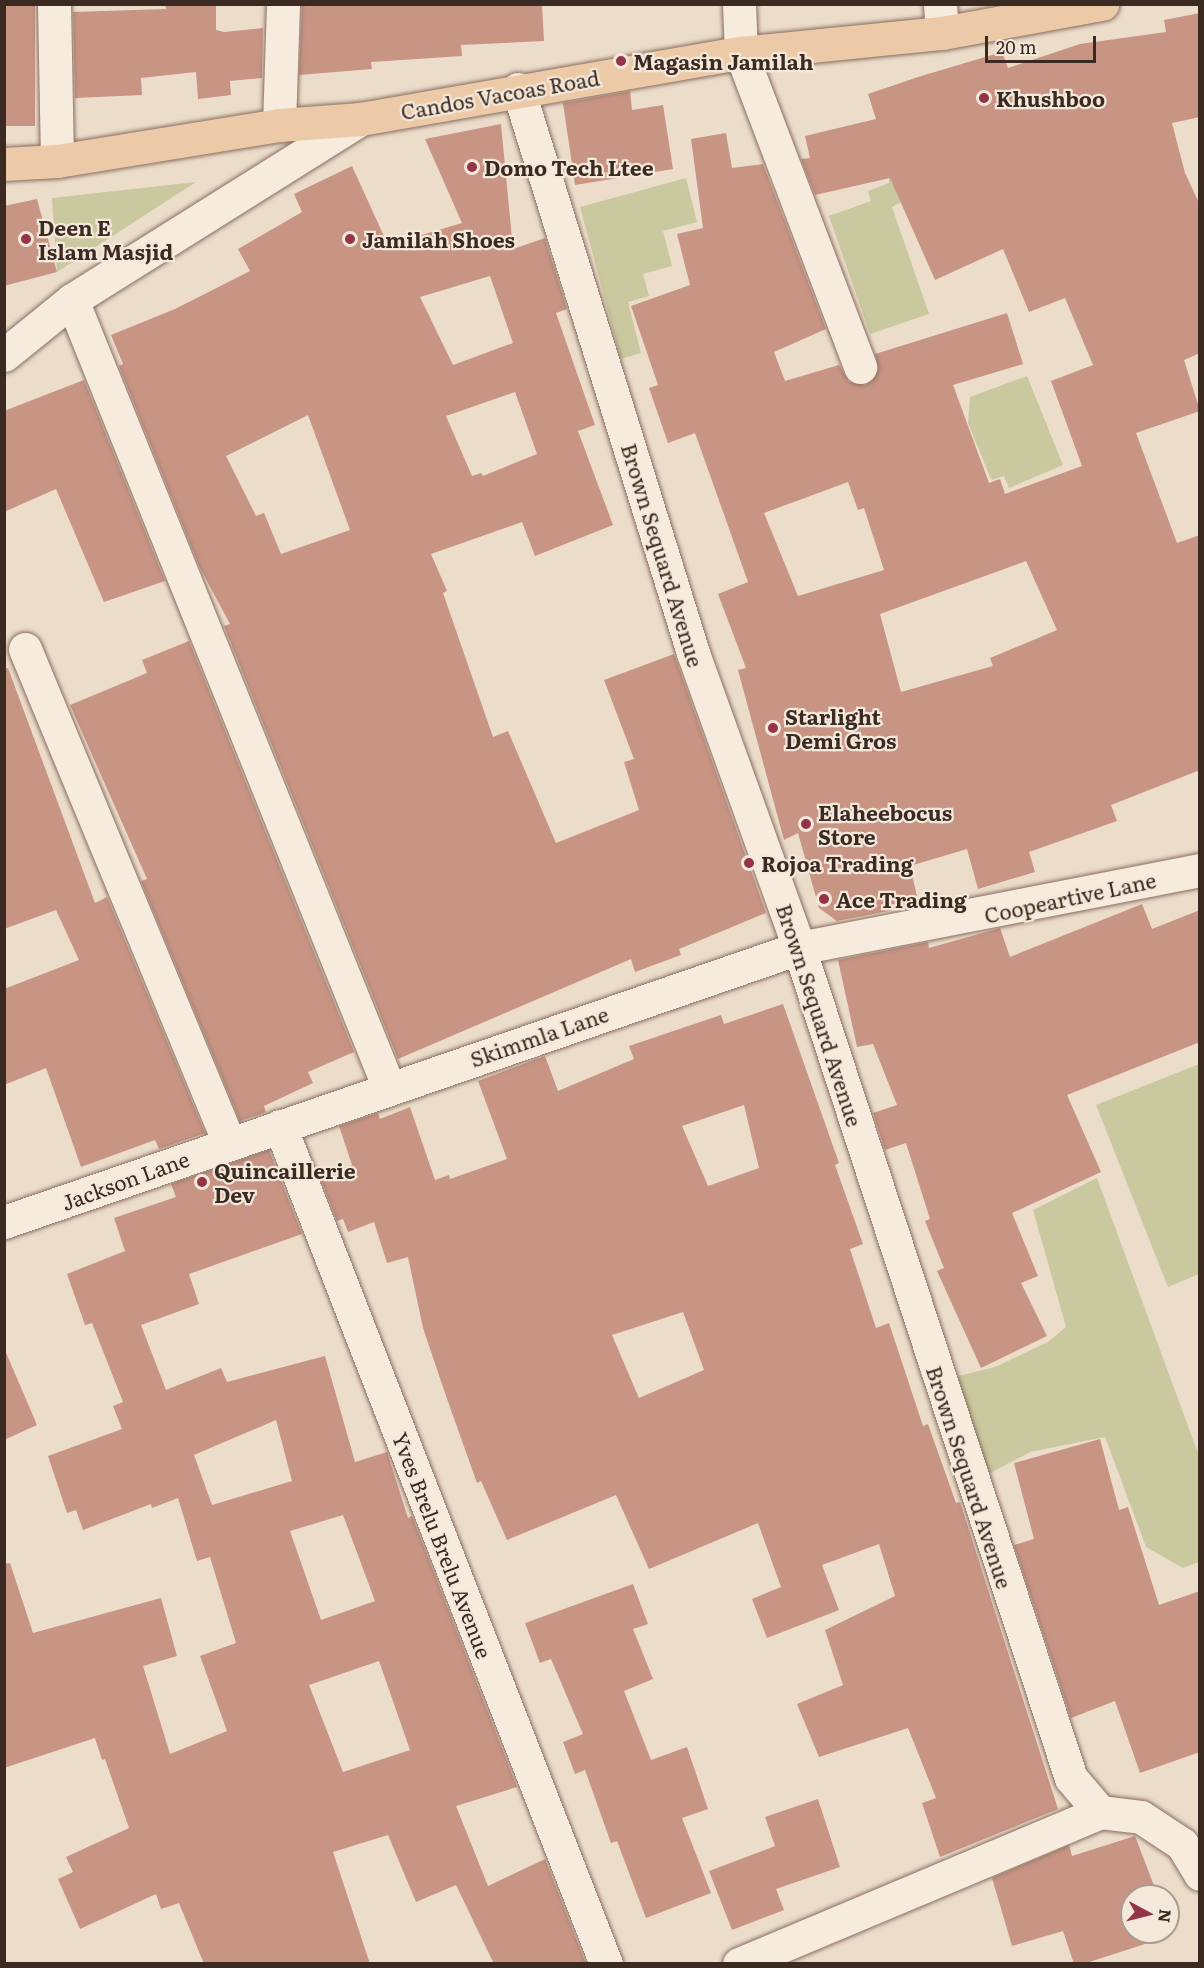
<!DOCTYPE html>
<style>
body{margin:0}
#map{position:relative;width:1204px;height:1968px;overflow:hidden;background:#ecddcb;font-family:Literata,serif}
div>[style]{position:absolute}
.green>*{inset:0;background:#cac89f}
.building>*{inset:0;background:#c89484;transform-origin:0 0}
.roads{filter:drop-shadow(0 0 2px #896e60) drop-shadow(0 0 2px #896e60)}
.minor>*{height:33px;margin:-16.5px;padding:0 16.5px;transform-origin:16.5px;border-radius:16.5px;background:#f7ebde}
.major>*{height:33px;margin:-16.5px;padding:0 16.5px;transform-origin:16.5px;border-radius:16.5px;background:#eccaa7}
.dots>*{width:16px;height:16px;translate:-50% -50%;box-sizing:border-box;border:3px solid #f4e8da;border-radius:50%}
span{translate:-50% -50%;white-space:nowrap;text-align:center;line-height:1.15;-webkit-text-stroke:4.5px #f4e8da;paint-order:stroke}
.poi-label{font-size:21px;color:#3a2a22;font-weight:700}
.left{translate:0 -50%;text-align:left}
.street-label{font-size:21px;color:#3a2a22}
.frame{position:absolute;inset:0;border:6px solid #3a2a22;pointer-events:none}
.north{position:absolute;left:1120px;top:1884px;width:60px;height:60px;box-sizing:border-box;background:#f4e8da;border:2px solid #aa9c90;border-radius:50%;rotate:97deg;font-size:16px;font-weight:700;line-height:24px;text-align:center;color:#3a2a22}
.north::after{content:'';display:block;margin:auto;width:21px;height:27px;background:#943446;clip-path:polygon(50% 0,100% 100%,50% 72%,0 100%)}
.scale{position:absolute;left:985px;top:36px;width:111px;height:27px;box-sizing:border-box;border:3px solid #3a2a22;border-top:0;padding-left:8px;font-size:18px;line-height:21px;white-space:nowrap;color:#3a2a22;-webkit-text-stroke:4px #f4e8da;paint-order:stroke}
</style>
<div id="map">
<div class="green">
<div style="clip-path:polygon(889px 162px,949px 177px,892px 207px,929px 314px,870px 334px,829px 216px,871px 201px,868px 191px,889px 183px)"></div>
<div style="clip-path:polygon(686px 178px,697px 222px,663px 231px,672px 266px,643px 274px,649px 296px,628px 302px,641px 353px,621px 359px,580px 207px)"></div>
<div style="clip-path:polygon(196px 182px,57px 272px,52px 198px)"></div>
<div style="clip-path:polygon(1027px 376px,1063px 465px,1009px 488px,1004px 476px,992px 480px,988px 472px,968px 423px,970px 397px)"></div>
<div style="clip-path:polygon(1199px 1064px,1199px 1274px,1168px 1287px,1096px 1105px)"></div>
<div style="clip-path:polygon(1097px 1178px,1199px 1456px,1199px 1562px,1183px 1568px,1146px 1547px,1105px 1437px,1030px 1452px,977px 1480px,942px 1380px,995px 1367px,1048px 1342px,1066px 1327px,1033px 1210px)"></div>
</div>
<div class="building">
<div style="left:4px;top:4px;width:31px;height:122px"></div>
<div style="clip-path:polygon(165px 4px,216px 4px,216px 30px,224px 32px,263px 28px,262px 78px,230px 81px,231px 95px,198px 99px,196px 72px,141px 78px,142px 95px,75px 98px,73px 12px,166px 9px)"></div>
<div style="clip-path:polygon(302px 4px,542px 4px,544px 41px,461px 45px,462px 56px,371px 62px,372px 69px,299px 75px)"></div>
<div style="clip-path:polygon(evenodd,1200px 13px,1200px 117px,1172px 123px,1185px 173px,1200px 205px,1200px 353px,1184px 360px,1200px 411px,1136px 433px,1177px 543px,1200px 535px,1200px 770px,1111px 805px,1117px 821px,1029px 852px,1035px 872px,978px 889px,967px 849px,910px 866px,919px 905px,837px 921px,819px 908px,798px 833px,784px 840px,738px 670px,746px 668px,718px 594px,748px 582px,695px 433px,668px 443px,649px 388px,658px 385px,631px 306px,690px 285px,677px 234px,703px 228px,691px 139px,726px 133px,732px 168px,763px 164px,826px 329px,774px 352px,785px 381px,839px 365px,849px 382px,866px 385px,878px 371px,875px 354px,1007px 313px,1023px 364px,953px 385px,989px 483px,1000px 479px,1005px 494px,1082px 466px,1051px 381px,1093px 365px,1065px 298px,1029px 312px,1003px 249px,935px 280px,890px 178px,815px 195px,801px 159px,810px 158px,805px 136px,876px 119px,868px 94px,918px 77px,1002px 52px,1008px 68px,1080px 44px,1166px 32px,1164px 20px,1200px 13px,848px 482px,858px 510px,864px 508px,884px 570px,798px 596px,764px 513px,848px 482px,1200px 13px,1026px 561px,1057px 630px,990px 658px,993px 666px,901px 692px,880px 614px,1026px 561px)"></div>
<div style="clip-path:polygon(630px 91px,632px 110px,663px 105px,673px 169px,575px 185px,563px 103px)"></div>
<div style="clip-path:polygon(evenodd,501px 124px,513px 249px,545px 238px,567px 309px,556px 313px,595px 425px,578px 431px,613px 525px,535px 556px,522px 522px,431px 554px,447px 591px,443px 593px,493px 737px,508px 731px,556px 843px,639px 810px,624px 762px,634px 759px,604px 680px,674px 654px,766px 913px,679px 949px,681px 955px,635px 972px,631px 959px,398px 1059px,224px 626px,230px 624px,200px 568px,119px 366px,123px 364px,111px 335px,175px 309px,250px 271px,238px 249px,302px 212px,294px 194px,352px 166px,388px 245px,462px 223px,425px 139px,501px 124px,490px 276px,513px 343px,453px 365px,420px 297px,490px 276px,501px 124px,515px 392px,537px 454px,483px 476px,481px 473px,472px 476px,446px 416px,515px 392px,501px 124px,308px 415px,350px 530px,281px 554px,264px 513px,256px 516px,226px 456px,308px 415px)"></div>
<div style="clip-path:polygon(37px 199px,57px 272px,4px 286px,4px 206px)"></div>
<div style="clip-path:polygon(84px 380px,165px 581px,104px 602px,56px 489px,4px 512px,4px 411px)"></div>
<div style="clip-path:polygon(189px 641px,354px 1052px,308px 1072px,313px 1083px,264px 1106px,266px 1112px,240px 1121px,141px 881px,147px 879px,70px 705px,147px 673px,142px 660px)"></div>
<div style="clip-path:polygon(8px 668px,95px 903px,107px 897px,205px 1133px,159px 1149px,155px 1140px,81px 1167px,46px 1068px,4px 1085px,4px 989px,79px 960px,56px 910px,4px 929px,4px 669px)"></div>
<div style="clip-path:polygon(1142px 904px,1152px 929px,1200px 910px,1200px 1042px,1067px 1095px,1101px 1172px,1012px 1213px,1038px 1276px,1021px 1283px,1047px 1336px,981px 1368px,937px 1271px,944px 1268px,925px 1221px,930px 1219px,906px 1143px,885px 1150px,873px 1113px,897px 1105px,873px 1044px,857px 1047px,838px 960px,928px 942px,929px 948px,1000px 928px,1010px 957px)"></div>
<div style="clip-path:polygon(evenodd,783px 1004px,839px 1163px,835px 1165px,863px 1244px,850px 1249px,876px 1328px,889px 1323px,923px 1426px,928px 1424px,956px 1503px,960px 1502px,1058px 1809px,940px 1857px,922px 1803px,936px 1798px,908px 1728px,819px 1757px,797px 1704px,843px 1685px,825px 1630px,895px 1596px,879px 1544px,822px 1565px,839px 1610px,767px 1638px,752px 1599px,781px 1587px,758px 1523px,649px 1569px,616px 1495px,507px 1540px,481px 1481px,477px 1483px,446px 1396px,423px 1328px,408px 1257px,387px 1263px,374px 1222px,348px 1232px,343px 1219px,337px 1221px,320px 1177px,352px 1165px,339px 1126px,378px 1113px,380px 1119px,410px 1107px,435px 1180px,449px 1175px,450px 1179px,507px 1159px,478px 1081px,545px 1056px,558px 1091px,634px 1059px,629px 1046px,721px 1015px,724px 1024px,783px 1004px,744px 1105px,759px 1168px,708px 1186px,682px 1126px,744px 1105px,783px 1004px,683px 1312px,704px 1370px,639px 1398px,612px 1335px,683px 1312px)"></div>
<div style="clip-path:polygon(evenodd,269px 1150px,302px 1234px,189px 1274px,199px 1304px,141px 1325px,166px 1390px,221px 1368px,227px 1382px,325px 1356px,355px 1462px,387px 1452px,408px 1518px,412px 1516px,517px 1787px,456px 1806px,488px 1886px,545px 1859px,586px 1964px,494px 1964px,456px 1885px,416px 1902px,388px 1835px,333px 1852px,370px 1964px,204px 1964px,179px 1903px,161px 1909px,156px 1894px,80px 1929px,58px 1879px,73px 1872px,66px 1857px,129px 1828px,105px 1759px,102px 1760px,95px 1738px,4px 1768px,4px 1564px,10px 1563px,33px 1633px,161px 1598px,177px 1656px,143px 1666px,170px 1754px,227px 1731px,200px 1656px,236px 1643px,210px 1557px,197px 1561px,178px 1498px,152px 1508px,151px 1504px,83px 1530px,76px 1510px,67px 1513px,48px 1456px,122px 1429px,113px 1406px,123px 1402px,92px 1323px,85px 1325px,67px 1274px,125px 1251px,114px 1218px,176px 1197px,171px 1184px,269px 1150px,276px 1420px,292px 1481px,212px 1505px,194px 1455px,276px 1420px,269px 1150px,343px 1515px,375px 1601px,321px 1620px,290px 1531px,343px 1515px,269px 1150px,379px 1661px,410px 1750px,343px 1772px,309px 1685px,379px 1661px)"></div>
<div style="clip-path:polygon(4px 1348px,37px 1425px,4px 1440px)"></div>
<div style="clip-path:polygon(1100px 1439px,1119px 1510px,1128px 1507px,1159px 1605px,1200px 1591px,1200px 1752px,1140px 1773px,1115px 1701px,1071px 1718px,1014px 1545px,1034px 1539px,1014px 1463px)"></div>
<div style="clip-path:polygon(633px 1584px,648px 1624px,633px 1629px,653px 1679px,624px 1691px,651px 1760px,687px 1747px,708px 1809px,682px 1818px,711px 1893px,646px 1918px,617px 1841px,611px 1843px,585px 1770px,575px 1774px,563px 1742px,583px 1734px,551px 1659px,540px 1663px,525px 1623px)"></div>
<div style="clip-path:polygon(818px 1799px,840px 1867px,776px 1889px,784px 1910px,732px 1930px,709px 1871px,775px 1846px,765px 1817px)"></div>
<div style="clip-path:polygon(1135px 1836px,1158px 1896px,1132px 1896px,1132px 1932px,1168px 1932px,1168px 1928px,1170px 1936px,1083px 1964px,1074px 1964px,1063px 1931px,1012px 1946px,992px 1878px,1069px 1845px,1072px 1856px)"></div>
</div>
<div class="roads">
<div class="minor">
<div style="left:54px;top:4px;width:157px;rotate:88.9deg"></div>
<div style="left:739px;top:4px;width:49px;rotate:87.7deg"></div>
<div style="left:741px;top:53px;width:336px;rotate:69.2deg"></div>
<div style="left:940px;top:4px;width:29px;rotate:86deg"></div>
<div style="left:518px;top:89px;width:591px;rotate:72.76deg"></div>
<div style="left:693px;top:653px;width:313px;rotate:70.2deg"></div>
<div style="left:799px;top:948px;width:873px;rotate:71.86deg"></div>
<div style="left:1071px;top:1778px;width:45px;rotate:49.5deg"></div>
<div style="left:1100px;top:1812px;width:41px;rotate:7deg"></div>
<div style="left:1141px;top:1817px;width:49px;rotate:33.4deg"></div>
<div style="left:1182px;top:1844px;width:35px;rotate:59deg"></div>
<div style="left:279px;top:125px;width:121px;rotate:-88.1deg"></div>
<div style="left:72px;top:300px;width:849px;rotate:68.09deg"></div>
<div style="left:4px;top:355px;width:87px;rotate:-39deg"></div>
<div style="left:72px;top:300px;width:341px;rotate:-32.1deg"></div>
<div style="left:25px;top:649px;width:534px;rotate:67.56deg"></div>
<div style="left:280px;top:1126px;width:899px;rotate:68.74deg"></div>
<div style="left:4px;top:1222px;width:841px;rotate:-19.02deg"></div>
<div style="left:799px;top:948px;width:409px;rotate:-11deg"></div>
<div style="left:739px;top:1964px;width:392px;rotate:-22.8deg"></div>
</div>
<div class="major">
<div style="left:4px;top:164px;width:53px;rotate:-3.2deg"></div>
<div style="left:57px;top:161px;width:225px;rotate:-9.2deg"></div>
<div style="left:279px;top:125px;width:82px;rotate:-4.2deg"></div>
<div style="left:361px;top:119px;width:386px;rotate:-9.9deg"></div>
<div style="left:741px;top:53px;width:202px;rotate:-5.7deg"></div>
<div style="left:942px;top:33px;width:163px;rotate:-10.3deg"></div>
</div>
</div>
<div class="dots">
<div style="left:621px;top:61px;background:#943446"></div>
<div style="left:984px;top:98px;background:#943446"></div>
<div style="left:472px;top:167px;background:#943446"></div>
<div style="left:26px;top:239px;background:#943446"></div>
<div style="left:350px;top:239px;background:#943446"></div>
<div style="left:773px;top:728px;background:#943446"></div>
<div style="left:806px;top:824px;background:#943446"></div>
<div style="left:749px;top:863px;background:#943446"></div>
<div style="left:824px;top:899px;background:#943446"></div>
<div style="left:202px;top:1182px;background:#943446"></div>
</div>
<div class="poi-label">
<span class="left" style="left:633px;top:61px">Magasin Jamilah</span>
<span class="left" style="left:996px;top:98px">Khushboo</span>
<span class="left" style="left:484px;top:167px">Domo Tech Ltee</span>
<span class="left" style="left:38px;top:239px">Deen E<br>Islam Masjid</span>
<span class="left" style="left:362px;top:239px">Jamilah Shoes</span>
<span class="left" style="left:785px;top:728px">Starlight<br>Demi Gros</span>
<span class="left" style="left:818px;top:824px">Elaheebocus<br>Store</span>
<span class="left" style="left:761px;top:863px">Rojoa Trading</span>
<span class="left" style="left:836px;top:899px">Ace Trading</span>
<span class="left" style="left:214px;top:1182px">Quincaillerie<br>Dev</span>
</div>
<div class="street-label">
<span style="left:500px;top:94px;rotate:-10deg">Candos Vacoas Road</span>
<span style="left:663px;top:555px;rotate:73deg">Brown Sequard Avenue</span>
<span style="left:1070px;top:897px;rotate:-12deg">Coopeartive Lane</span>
<span style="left:820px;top:1015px;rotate:72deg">Brown Sequard Avenue</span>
<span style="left:539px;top:1036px;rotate:-19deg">Skimmla Lane</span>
<span style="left:125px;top:1180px;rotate:-20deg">Jackson Lane</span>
<span style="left:970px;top:1477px;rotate:72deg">Brown Sequard Avenue</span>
<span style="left:443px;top:1545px;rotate:69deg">Yves Brelu Brelu Avenue</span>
</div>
<div class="frame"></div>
<div class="north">N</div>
<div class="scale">20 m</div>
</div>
